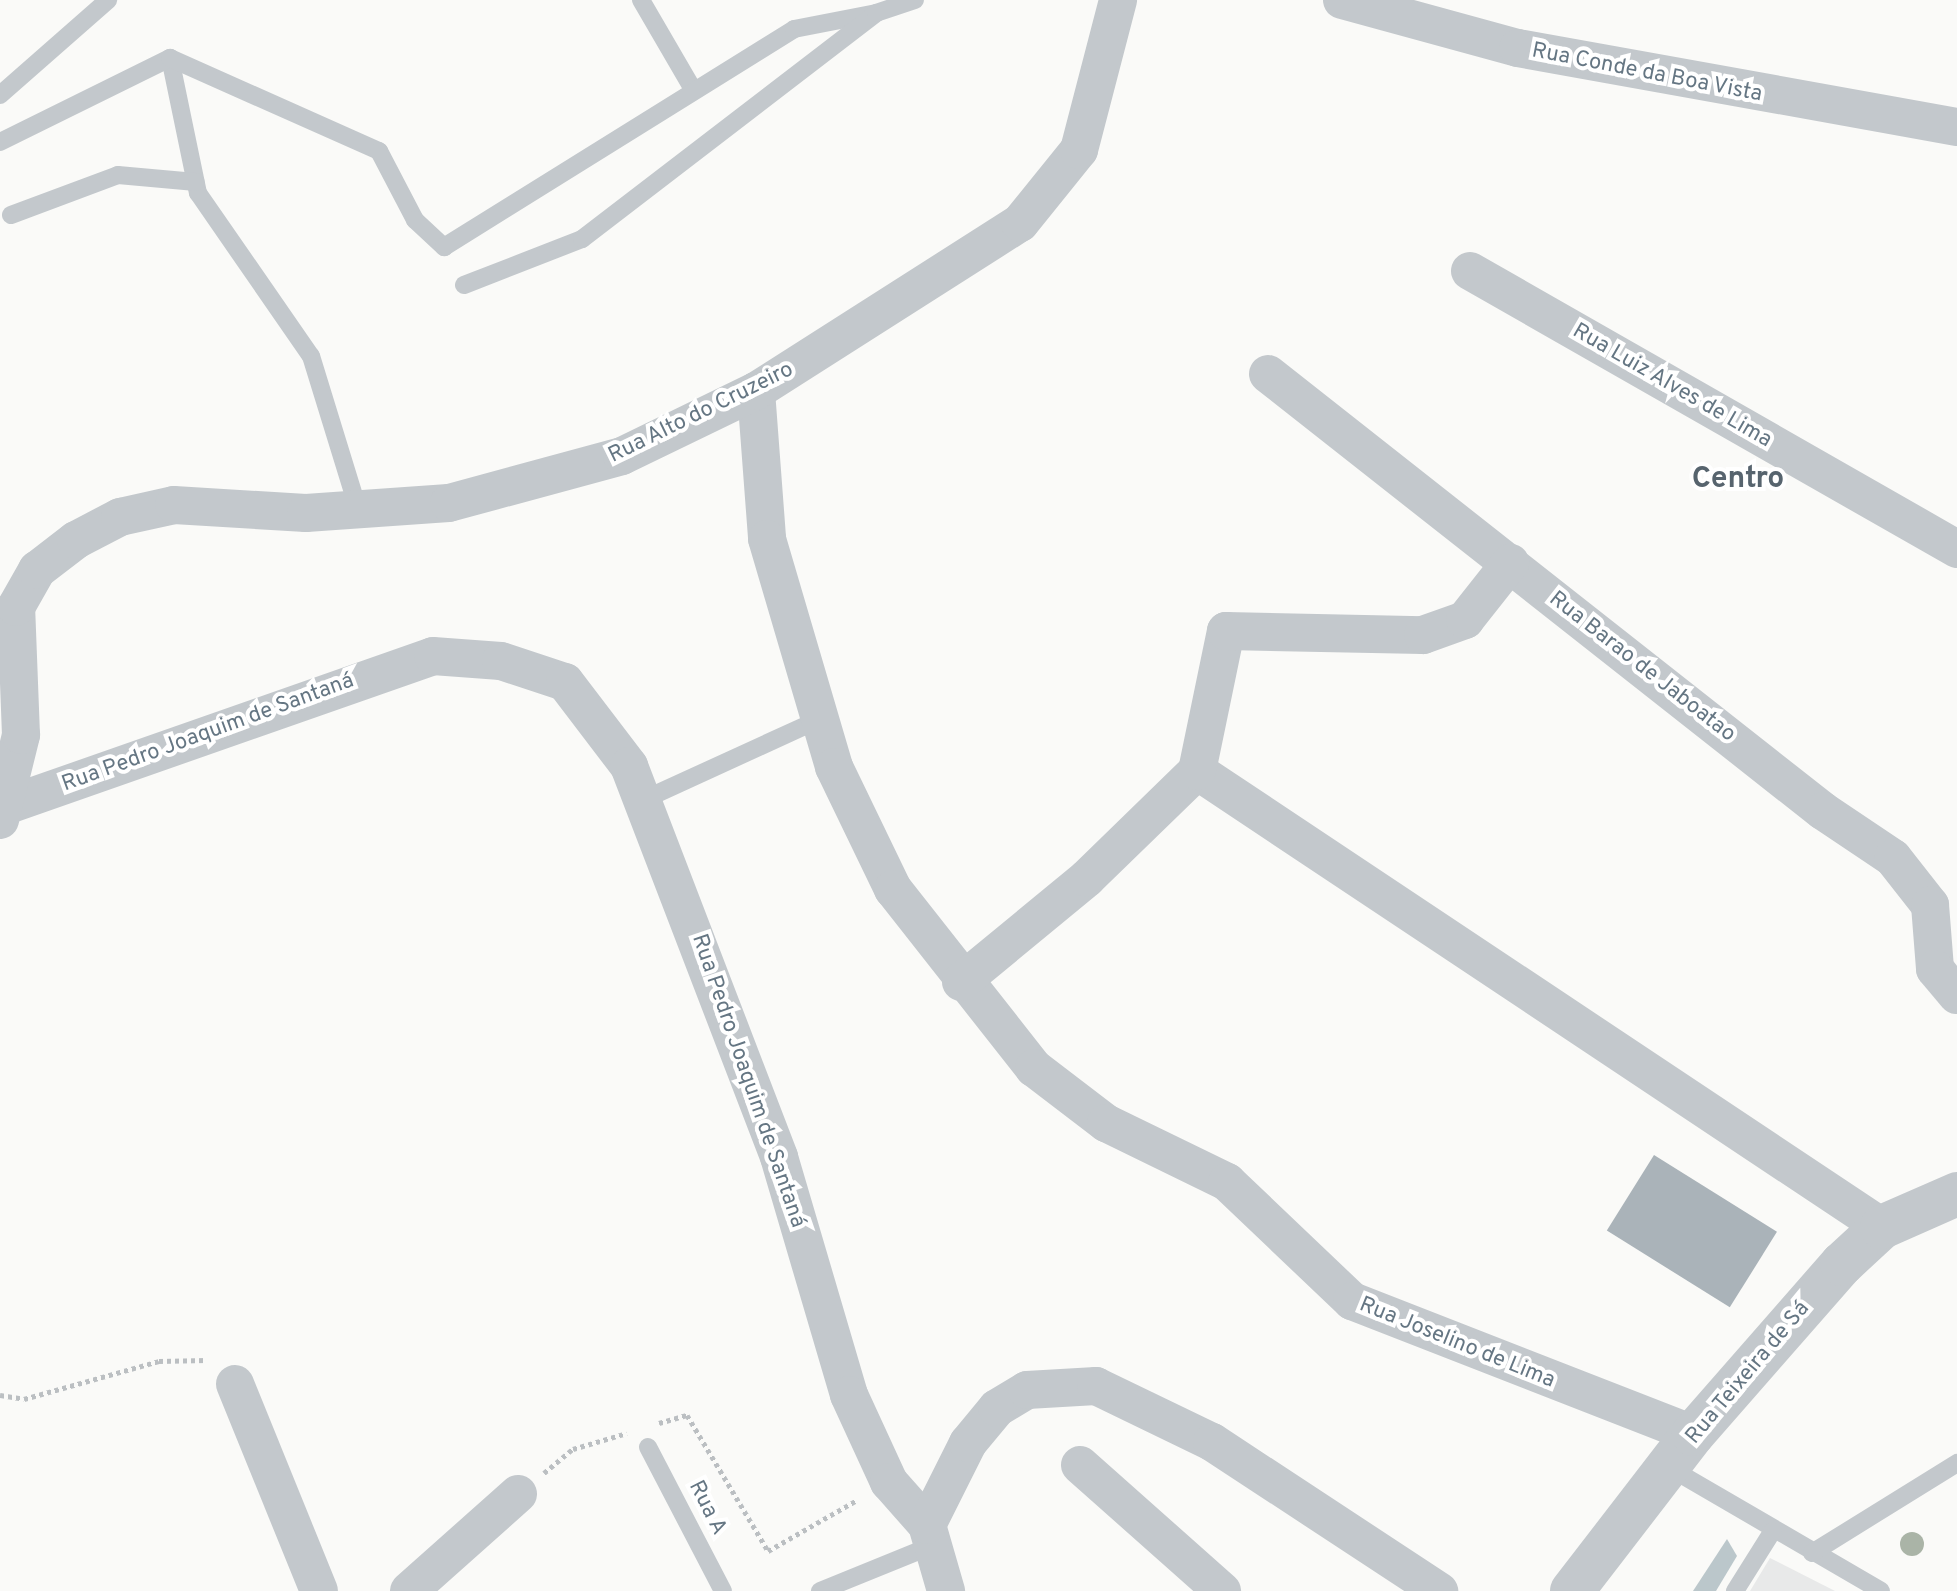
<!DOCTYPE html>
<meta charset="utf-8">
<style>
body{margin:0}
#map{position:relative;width:1957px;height:1591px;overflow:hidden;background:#fafaf8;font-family:Overpass,sans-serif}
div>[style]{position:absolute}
.built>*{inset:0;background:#e8e9e9}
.water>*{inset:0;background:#bbc7cb}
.building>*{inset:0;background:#aab3b9;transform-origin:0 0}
.path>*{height:5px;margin-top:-2.5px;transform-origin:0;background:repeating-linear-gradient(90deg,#bbbfc2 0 4px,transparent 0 8px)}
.service>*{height:18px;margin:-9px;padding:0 9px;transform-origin:9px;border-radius:9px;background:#c3c8cc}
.minor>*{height:38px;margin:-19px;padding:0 19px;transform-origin:19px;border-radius:19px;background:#c3c8cc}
.tertiary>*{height:44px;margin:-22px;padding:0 22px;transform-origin:22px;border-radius:22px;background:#c3c8cc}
.trees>*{width:24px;height:24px;margin:-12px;border-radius:50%;background:#aab4a7}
span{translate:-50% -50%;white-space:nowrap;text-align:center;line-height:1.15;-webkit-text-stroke:8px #fff;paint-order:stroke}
.street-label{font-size:22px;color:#657683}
.district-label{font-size:30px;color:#57646e;font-weight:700}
</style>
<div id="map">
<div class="built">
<div style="clip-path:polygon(1770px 1558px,1835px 1591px,1750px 1591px)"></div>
</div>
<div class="water">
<div style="clip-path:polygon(1727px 1539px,1737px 1556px,1716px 1591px,1693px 1591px)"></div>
</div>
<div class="building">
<div style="left:1654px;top:1155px;width:145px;height:89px;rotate:32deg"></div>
</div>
<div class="path">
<div style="left:0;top:1395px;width:24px;rotate:9deg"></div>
<div style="left:24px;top:1399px;width:140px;rotate:-15.7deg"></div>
<div style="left:159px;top:1361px;width:48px;rotate:-1.2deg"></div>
<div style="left:659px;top:1423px;width:29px;rotate:-16deg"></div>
<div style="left:687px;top:1415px;width:158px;rotate:59.2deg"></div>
<div style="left:768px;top:1551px;width:103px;rotate:-29.8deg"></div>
<div style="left:544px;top:1473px;width:38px;rotate:-40deg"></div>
<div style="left:573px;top:1449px;width:56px;rotate:-16.5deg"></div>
</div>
<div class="service">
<div style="left:641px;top:0;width:105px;rotate:59.8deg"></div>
<div style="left:170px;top:58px;width:138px;rotate:78.3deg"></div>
<div style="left:198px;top:193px;width:198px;rotate:55.3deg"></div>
<div style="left:311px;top:356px;width:160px;rotate:72.9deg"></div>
<div style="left:0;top:95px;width:144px;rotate:-41.3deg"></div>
<div style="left:0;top:142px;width:190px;rotate:-26.3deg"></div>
<div style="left:170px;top:58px;width:229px;rotate:24deg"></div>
<div style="left:379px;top:151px;width:78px;rotate:62.4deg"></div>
<div style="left:415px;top:220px;width:40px;rotate:43deg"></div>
<div style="left:444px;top:247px;width:412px;rotate:-31.9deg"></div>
<div style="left:794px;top:29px;width:84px;rotate:-11deg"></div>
<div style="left:11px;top:215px;width:114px;rotate:-20.5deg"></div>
<div style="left:118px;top:175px;width:78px;rotate:5.1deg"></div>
<div style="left:464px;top:285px;width:127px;rotate:-21.3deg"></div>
<div style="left:582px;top:239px;width:371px;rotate:-37.5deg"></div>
<div style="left:876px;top:13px;width:41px;rotate:-18.4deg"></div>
<div style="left:643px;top:800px;width:192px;rotate:-24.6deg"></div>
<div style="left:648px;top:1447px;width:162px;rotate:62.5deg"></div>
<div style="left:1670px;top:1468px;width:244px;rotate:30.2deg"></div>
<div style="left:1812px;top:1553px;width:171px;rotate:-31.8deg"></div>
<div style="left:820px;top:1591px;width:120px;rotate:-22.1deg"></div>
<div style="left:1735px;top:1591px;width:70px;rotate:-57.9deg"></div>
</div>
<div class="minor">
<div style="left:1342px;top:0;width:182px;rotate:15.3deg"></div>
<div style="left:1518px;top:48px;width:446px;rotate:10.2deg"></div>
<div style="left:1470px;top:271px;width:561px;rotate:29.72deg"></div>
<div style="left:1268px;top:374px;width:706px;rotate:38.22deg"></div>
<div style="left:1823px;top:811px;width:84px;rotate:33.9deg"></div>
<div style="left:1893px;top:858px;width:60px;rotate:51.8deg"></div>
<div style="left:1930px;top:905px;width:64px;rotate:85.5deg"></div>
<div style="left:1935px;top:969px;width:34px;rotate:50deg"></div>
<div style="left:756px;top:391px;width:148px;rotate:85.7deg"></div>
<div style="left:767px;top:539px;width:238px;rotate:73.6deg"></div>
<div style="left:834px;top:767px;width:136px;rotate:64.2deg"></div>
<div style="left:893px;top:889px;width:228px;rotate:51.8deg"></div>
<div style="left:1034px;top:1068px;width:91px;rotate:37.4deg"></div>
<div style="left:1106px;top:1123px;width:135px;rotate:26deg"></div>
<div style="left:1227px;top:1182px;width:173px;rotate:43.6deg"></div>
<div style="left:1352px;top:1301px;width:366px;rotate:21.3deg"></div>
<div style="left:1197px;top:771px;width:823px;rotate:33.65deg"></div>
<div style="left:8px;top:805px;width:450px;rotate:-19.3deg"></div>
<div style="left:433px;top:656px;width:68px;rotate:4.2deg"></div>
<div style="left:501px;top:661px;width:67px;rotate:18.2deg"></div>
<div style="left:565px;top:682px;width:106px;rotate:52.7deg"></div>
<div style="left:629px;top:766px;width:419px;rotate:69deg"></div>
<div style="left:779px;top:1157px;width:248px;rotate:73.6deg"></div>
<div style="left:849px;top:1395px;width:96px;rotate:65.3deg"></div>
<div style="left:889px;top:1482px;width:57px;rotate:48.5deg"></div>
<div style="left:927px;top:1525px;width:69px;rotate:73.9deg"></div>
<div style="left:0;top:820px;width:88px;rotate:-76.1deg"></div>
<div style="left:21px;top:735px;width:128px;rotate:-92.2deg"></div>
<div style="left:16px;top:607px;width:43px;rotate:-60.4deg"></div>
<div style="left:37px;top:570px;width:49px;rotate:-37.6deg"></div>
<div style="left:76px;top:540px;width:50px;rotate:-27.6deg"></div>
<div style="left:120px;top:517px;width:55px;rotate:-12.5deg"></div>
<div style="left:174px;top:505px;width:132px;rotate:3.5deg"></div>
<div style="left:306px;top:513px;width:143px;rotate:-4deg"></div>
<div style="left:449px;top:503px;width:179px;rotate:-15.2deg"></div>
<div style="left:622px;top:456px;width:149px;rotate:-25.9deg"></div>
<div style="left:756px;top:391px;width:313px;rotate:-32.5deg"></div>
<div style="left:1020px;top:223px;width:94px;rotate:-51.1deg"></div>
<div style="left:1079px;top:150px;width:155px;rotate:-75.4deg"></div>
<div style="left:961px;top:982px;width:163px;rotate:-39.5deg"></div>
<div style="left:1087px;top:878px;width:153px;rotate:-44.2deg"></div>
<div style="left:1197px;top:771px;width:143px;rotate:-78.3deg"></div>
<div style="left:1226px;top:631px;width:197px;rotate:1.2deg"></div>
<div style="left:1423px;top:635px;width:45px;rotate:-19.7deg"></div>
<div style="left:1465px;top:620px;width:73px;rotate:-51.7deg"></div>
<div style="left:235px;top:1384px;width:223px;rotate:67.9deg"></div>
<div style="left:1080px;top:1465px;width:190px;rotate:41.6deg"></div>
<div style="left:927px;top:1525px;width:92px;rotate:-63.4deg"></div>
<div style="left:968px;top:1443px;width:45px;rotate:-50.4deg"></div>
<div style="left:997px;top:1408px;width:35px;rotate:-31deg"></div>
<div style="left:1027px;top:1390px;width:69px;rotate:-3.3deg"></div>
<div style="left:1096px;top:1386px;width:129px;rotate:25.8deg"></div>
<div style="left:1212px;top:1442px;width:272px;rotate:33.3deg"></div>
<div style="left:409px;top:1591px;width:146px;rotate:-41.7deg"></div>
</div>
<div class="tertiary">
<div style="left:1572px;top:1591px;width:198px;rotate:-52.4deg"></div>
<div style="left:1693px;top:1434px;width:226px;rotate:-48.8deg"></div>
<div style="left:1842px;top:1264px;width:54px;rotate:-42.8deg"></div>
<div style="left:1882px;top:1227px;width:82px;rotate:-23.7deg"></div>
</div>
<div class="trees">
<div style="left:1912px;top:1544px"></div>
</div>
<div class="street-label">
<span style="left:1647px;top:73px;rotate:11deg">Rua Conde da Boa Vista</span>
<span style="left:1672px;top:386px;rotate:30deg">Rua Luiz Alves de Lima</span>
<span style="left:701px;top:413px;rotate:-26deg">Rua Alto do Cruzeiro</span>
<span style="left:1642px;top:667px;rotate:38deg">Rua Barao de Jaboatao</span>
<span style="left:208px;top:733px;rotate:-20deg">Rua Pedro Joaquim de Santaná</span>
<span style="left:748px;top:1081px;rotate:71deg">Rua Pedro Joaquim de Santaná</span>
<span style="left:1457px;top:1343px;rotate:22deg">Rua Joselino de Lima</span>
<span style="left:1748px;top:1373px;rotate:-50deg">Rua Teixeira de Sá</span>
<span style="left:707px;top:1508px;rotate:63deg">Rua A</span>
</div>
<div class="district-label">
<span style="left:1738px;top:480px">Centro</span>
</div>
</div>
